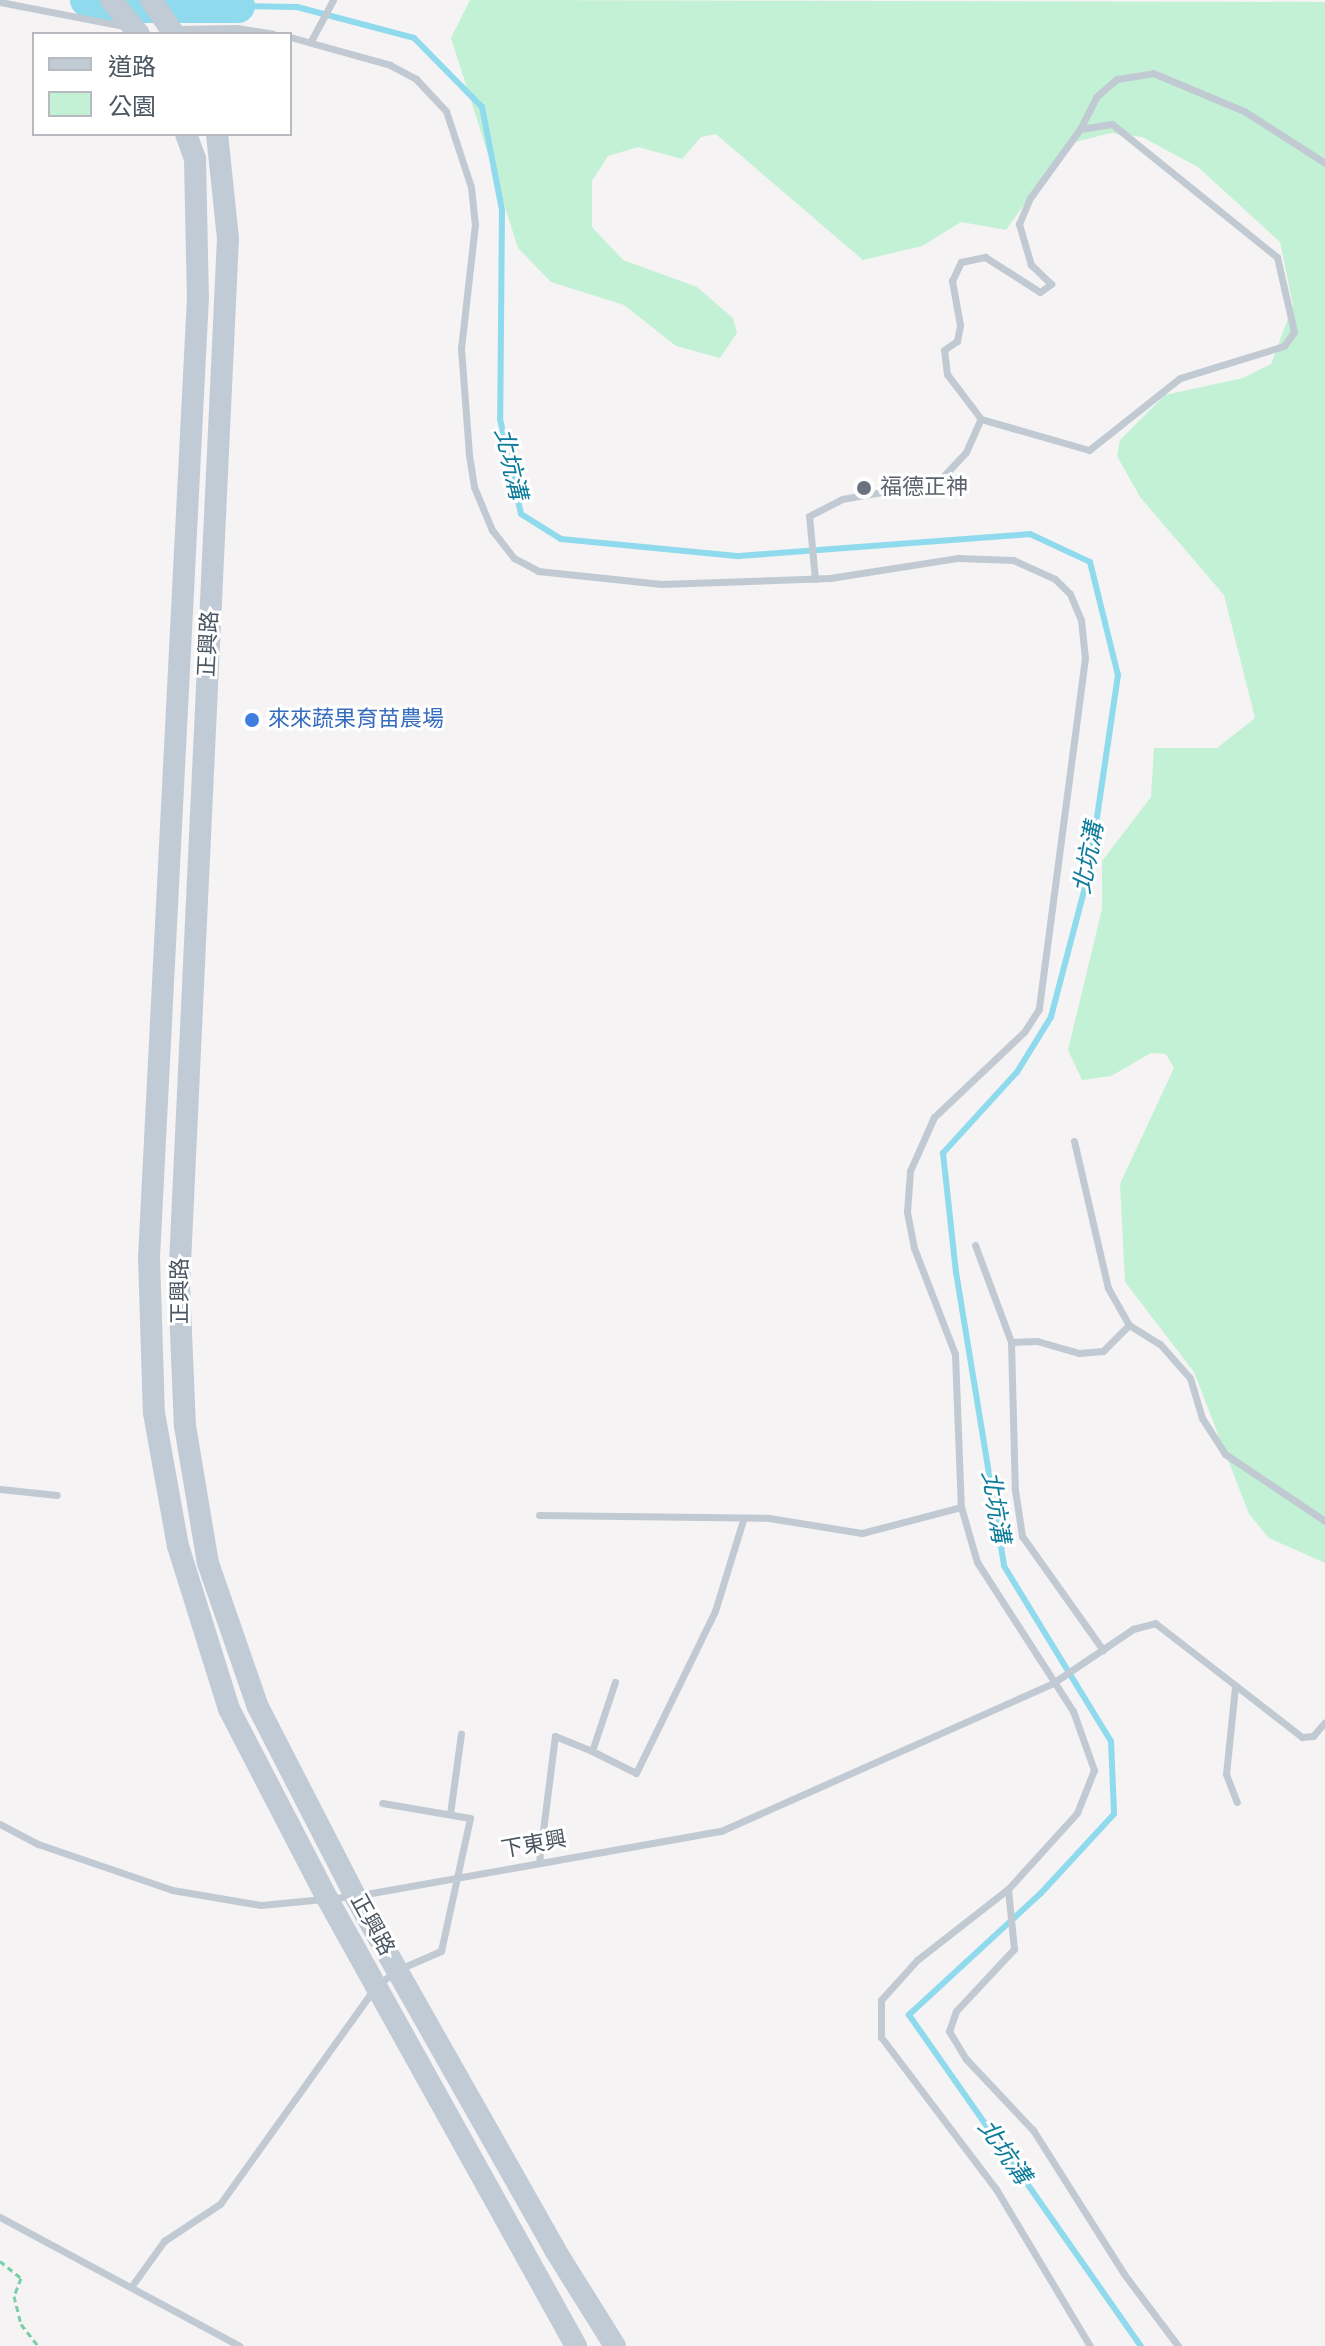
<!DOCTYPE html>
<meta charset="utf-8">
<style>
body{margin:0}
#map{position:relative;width:1325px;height:2346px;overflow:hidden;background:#f5f3f3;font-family:"Varela Round","Noto Sans TC",sans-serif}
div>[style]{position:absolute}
.green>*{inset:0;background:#c3f1d5}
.stream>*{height:6px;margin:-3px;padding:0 3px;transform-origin:3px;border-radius:3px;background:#90daee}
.river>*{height:34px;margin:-17px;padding:0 17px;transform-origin:17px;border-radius:17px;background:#90daee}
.path>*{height:3px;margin-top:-1.5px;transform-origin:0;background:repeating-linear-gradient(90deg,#7ad0a6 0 6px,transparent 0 10px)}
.service>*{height:7px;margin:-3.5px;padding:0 3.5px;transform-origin:3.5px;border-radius:3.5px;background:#c1cad2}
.secondary>*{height:22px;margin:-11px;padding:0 11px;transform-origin:11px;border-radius:11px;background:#c1cbd6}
.dots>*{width:22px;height:22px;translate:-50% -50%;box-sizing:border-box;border:4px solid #fff;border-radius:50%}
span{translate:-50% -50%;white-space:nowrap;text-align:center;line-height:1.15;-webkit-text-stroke:6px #fff;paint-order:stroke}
.worship-label{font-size:22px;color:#5b616d}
.left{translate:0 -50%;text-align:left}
.street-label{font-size:22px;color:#4a5661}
.shop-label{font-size:22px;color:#366cbe}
.water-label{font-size:24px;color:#0c7c9b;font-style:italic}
.legend{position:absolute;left:32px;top:32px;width:260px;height:104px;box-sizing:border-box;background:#fff;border:2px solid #b7bbc0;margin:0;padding:10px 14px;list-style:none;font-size:24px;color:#4a5661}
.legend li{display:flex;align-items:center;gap:16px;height:40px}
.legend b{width:40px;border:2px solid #b7bbc0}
</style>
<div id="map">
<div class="green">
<div style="clip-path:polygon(470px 0,1325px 2px,1325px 1563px,1269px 1538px,1249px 1514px,1194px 1372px,1125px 1282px,1120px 1184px,1174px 1068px,1166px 1054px,1151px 1053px,1111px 1076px,1082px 1080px,1068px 1050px,1102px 909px,1102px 861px,1151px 797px,1154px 748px,1217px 748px,1255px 718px,1224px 595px,1140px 497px,1117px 456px,1120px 440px,1165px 395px,1243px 378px,1271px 364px,1293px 305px,1280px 242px,1198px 167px,1142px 137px,1111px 133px,1067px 144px,1006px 230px,961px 222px,922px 246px,863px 260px,716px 134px,701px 137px,682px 159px,638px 147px,608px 156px,592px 181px,592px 227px,623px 260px,697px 287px,733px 318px,737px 333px,720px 358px,676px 346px,624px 305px,551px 282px,518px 248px,451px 38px)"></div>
</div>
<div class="stream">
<div style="left:238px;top:6px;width:59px;rotate:1deg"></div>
<div style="left:297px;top:7px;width:121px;rotate:14.8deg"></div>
<div style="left:414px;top:38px;width:97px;rotate:45.4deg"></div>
<div style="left:482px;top:107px;width:105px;rotate:79deg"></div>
<div style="left:502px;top:210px;width:209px;rotate:90.5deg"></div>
<div style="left:500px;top:419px;width:97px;rotate:77.5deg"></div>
<div style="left:521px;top:514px;width:47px;rotate:32deg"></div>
<div style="left:561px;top:539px;width:179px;rotate:5.5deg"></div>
<div style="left:739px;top:556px;width:292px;rotate:-4.3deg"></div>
<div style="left:1030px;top:534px;width:66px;rotate:25deg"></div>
<div style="left:1090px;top:562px;width:116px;rotate:76.1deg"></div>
<div style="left:1118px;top:675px;width:199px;rotate:98.4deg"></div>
<div style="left:1089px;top:872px;width:150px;rotate:104.7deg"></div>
<div style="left:1051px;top:1017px;width:65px;rotate:121.7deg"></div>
<div style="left:1017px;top:1072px;width:110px;rotate:132.4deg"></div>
<div style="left:943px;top:1153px;width:120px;rotate:83.8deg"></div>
<div style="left:956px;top:1272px;width:298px;rotate:80.7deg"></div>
<div style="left:1004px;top:1566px;width:205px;rotate:58.6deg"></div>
<div style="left:1111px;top:1741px;width:73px;rotate:87.6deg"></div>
<div style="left:1114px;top:1814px;width:108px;rotate:132.7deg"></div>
<div style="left:1041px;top:1893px;width:180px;rotate:137.3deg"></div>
<div style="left:909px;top:2015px;width:404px;rotate:55deg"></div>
</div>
<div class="river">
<div style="left:87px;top:0;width:26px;rotate:13deg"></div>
<div style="left:112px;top:6px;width:126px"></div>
</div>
<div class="path">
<div style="left:0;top:2261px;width:27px;rotate:39deg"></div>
<div style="left:21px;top:2278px;width:19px;rotate:111deg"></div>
<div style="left:14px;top:2296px;width:29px;rotate:76deg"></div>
<div style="left:21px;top:2324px;width:28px;rotate:52deg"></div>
</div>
<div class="service">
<div style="left:0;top:2px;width:125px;rotate:11deg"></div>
<div style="left:176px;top:29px;width:61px;rotate:-0.9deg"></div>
<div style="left:237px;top:28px;width:36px;rotate:9deg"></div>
<div style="left:290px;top:37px;width:104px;rotate:15.6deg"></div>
<div style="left:390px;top:65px;width:30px;rotate:28deg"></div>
<div style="left:416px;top:79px;width:44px;rotate:46.8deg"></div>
<div style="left:446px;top:111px;width:80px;rotate:71.8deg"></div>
<div style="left:471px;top:187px;width:37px;rotate:84deg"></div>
<div style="left:475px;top:224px;width:125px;rotate:96.4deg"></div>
<div style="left:461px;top:348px;width:107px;rotate:85.7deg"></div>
<div style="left:469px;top:455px;width:32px;rotate:81deg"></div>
<div style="left:474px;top:487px;width:47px;rotate:67.3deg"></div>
<div style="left:492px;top:530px;width:36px;rotate:52deg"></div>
<div style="left:514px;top:558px;width:27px;rotate:28deg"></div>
<div style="left:538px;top:571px;width:124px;rotate:6deg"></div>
<div style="left:661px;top:584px;width:169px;rotate:-2deg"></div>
<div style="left:830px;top:578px;width:130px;rotate:-8.9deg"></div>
<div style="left:958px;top:558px;width:55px;rotate:2.1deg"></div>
<div style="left:1013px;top:560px;width:46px;rotate:24.3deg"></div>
<div style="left:1055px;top:579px;width:21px;rotate:45deg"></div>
<div style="left:1070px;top:594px;width:28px;rotate:67deg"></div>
<div style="left:1081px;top:620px;width:38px;rotate:84deg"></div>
<div style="left:1085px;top:658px;width:354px;rotate:97.5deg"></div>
<div style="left:1039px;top:1009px;width:27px;rotate:123deg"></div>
<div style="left:1024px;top:1032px;width:124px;rotate:136.6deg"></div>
<div style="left:934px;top:1117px;width:59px;rotate:114deg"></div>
<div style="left:910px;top:1171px;width:41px;rotate:94.2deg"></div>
<div style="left:907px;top:1212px;width:37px;rotate:79deg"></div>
<div style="left:914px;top:1248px;width:114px;rotate:68.9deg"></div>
<div style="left:955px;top:1354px;width:153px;rotate:87.8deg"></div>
<div style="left:961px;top:1507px;width:57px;rotate:73.8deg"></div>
<div style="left:977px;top:1562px;width:177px;rotate:57.2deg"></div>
<div style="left:1073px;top:1711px;width:63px;rotate:70.4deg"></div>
<div style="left:1094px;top:1770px;width:46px;rotate:111.6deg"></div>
<div style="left:1077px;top:1813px;width:103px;rotate:132.2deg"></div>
<div style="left:1008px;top:1889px;width:115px;rotate:142deg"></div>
<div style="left:917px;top:1960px;width:54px;rotate:132deg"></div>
<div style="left:881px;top:2000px;width:37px;rotate:90deg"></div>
<div style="left:881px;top:2037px;width:191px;rotate:52.9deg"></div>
<div style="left:996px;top:2189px;width:183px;rotate:59.1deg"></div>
<div style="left:311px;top:41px;width:47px;rotate:-61.8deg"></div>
<div style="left:1112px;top:124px;width:212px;rotate:38.9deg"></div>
<div style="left:1277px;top:257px;width:77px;rotate:77.2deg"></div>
<div style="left:1294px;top:332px;width:17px;rotate:126deg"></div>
<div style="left:1284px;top:346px;width:109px;rotate:162.9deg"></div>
<div style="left:1180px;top:378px;width:116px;rotate:141.6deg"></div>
<div style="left:1089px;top:450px;width:112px;rotate:-164deg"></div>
<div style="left:981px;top:419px;width:56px;rotate:-127.1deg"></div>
<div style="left:947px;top:374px;width:24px;rotate:-97deg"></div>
<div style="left:944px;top:350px;width:16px;rotate:-35deg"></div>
<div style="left:957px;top:341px;width:16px;rotate:-79deg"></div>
<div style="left:960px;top:325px;width:45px;rotate:-100.3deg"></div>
<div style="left:952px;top:281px;width:21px;rotate:-65deg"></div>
<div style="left:961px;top:262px;width:25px;rotate:-12deg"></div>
<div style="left:985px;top:257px;width:65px;rotate:32.5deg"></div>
<div style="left:1040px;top:292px;width:14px;rotate:-36deg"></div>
<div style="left:1051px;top:284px;width:28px;rotate:-136deg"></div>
<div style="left:1031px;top:265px;width:43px;rotate:-106.3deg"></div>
<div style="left:1019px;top:224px;width:28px;rotate:-67deg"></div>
<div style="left:1030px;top:198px;width:85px;rotate:-54.1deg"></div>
<div style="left:1080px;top:129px;width:32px;rotate:-9deg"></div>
<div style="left:1080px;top:129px;width:36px;rotate:-63deg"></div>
<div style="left:1096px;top:97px;width:28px;rotate:-41deg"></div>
<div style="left:1117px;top:79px;width:36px;rotate:-9deg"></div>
<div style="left:1153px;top:73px;width:99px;rotate:22.7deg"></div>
<div style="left:1244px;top:111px;width:96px;rotate:32.7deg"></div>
<div style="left:815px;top:579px;width:63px;rotate:-95.4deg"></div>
<div style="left:809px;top:516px;width:37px;rotate:-27deg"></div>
<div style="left:842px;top:499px;width:97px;rotate:-10deg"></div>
<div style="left:938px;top:482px;width:41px;rotate:-47deg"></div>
<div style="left:966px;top:452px;width:36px;rotate:-66deg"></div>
<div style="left:1074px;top:1141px;width:151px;rotate:77deg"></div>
<div style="left:1108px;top:1288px;width:43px;rotate:60.4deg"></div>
<div style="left:1129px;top:1325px;width:36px;rotate:32deg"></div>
<div style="left:1160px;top:1344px;width:45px;rotate:48.6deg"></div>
<div style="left:1190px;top:1378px;width:42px;rotate:73.3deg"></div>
<div style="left:1202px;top:1418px;width:43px;rotate:57.4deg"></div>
<div style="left:1225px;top:1454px;width:120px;rotate:33.8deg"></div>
<div style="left:975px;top:1245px;width:103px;rotate:69.6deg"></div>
<div style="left:1011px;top:1342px;width:148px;rotate:88.5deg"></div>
<div style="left:1015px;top:1490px;width:47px;rotate:81.3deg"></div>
<div style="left:1022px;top:1536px;width:140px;rotate:54.6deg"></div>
<div style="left:1011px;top:1342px;width:26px;rotate:-2deg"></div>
<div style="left:1037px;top:1341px;width:44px;rotate:15.9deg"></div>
<div style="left:1079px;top:1353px;width:24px;rotate:-5deg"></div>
<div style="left:1103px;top:1351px;width:37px;rotate:-45deg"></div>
<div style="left:0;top:1489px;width:57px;rotate:6deg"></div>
<div style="left:539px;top:1515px;width:230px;rotate:0.7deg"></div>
<div style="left:769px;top:1518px;width:94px;rotate:9.2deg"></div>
<div style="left:862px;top:1533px;width:102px;rotate:-14.7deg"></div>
<div style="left:1235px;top:1687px;width:87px;rotate:95.9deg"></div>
<div style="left:1226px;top:1774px;width:30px;rotate:69deg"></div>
<div style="left:592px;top:1751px;width:49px;rotate:26.6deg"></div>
<div style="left:636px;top:1773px;width:180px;rotate:-64deg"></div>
<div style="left:715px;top:1611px;width:95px;rotate:-72.9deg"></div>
<div style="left:450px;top:1814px;width:81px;rotate:-82.2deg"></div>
<div style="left:0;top:1824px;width:43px;rotate:27.8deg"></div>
<div style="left:38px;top:1844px;width:142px;rotate:18.9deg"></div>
<div style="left:172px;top:1890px;width:90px;rotate:9.6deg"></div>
<div style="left:261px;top:1905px;width:94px;rotate:-5.5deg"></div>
<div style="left:355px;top:1896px;width:372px;rotate:-10.1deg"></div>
<div style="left:721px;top:1831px;width:363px;rotate:-24deg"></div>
<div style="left:1053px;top:1683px;width:97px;rotate:-34deg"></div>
<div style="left:1133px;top:1629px;width:23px;rotate:-15deg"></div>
<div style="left:1155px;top:1623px;width:186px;rotate:37.8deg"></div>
<div style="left:1302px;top:1737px;width:11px;rotate:-5deg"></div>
<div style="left:1313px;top:1736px;width:18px;rotate:-49deg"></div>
<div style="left:539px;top:1862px;width:127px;rotate:-82.8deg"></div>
<div style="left:555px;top:1736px;width:40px;rotate:22deg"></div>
<div style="left:592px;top:1751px;width:73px;rotate:-71.6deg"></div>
<div style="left:1008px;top:1889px;width:60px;rotate:84.3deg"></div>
<div style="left:1014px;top:1949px;width:85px;rotate:133.1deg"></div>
<div style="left:956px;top:2011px;width:21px;rotate:109deg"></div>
<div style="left:949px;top:2031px;width:33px;rotate:59deg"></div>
<div style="left:966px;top:2059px;width:98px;rotate:46.7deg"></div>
<div style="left:1033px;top:2130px;width:170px;rotate:57.7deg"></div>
<div style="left:1124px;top:2274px;width:90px;rotate:53.1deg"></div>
<div style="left:0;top:2217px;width:272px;rotate:28.3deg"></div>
<div style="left:131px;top:2287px;width:57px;rotate:-54.3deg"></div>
<div style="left:164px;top:2241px;width:67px;rotate:-33.5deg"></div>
<div style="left:220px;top:2204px;width:268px;rotate:-54.4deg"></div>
<div style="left:376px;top:1986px;width:26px;rotate:-37deg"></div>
<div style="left:397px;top:1970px;width:48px;rotate:-23.4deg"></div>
<div style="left:441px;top:1951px;width:136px;rotate:-77.7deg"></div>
<div style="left:470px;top:1818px;width:89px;rotate:-170.3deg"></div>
</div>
<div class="secondary">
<div style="left:111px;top:0;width:44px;rotate:50.5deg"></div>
<div style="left:151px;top:0;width:41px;rotate:55.9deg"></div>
<div style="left:186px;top:134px;width:27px;rotate:70deg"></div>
<div style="left:195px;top:159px;width:138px;rotate:88.8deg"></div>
<div style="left:198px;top:297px;width:961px;rotate:92.92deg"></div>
<div style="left:149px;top:1257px;width:156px;rotate:88.2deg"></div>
<div style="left:154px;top:1413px;width:135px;rotate:79.8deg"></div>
<div style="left:178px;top:1546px;width:171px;rotate:72.6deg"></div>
<div style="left:229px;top:1709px;width:213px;rotate:62.6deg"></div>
<div style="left:327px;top:1898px;width:513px;rotate:60.93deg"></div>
<div style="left:217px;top:134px;width:105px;rotate:84deg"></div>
<div style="left:228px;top:238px;width:1048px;rotate:92.68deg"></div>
<div style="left:179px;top:1285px;width:141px;rotate:87.6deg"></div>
<div style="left:185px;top:1426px;width:139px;rotate:80.5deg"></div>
<div style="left:208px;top:1563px;width:152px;rotate:70.9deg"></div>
<div style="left:258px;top:1707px;width:212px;rotate:62.8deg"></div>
<div style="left:355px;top:1896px;width:407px;rotate:60.5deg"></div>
<div style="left:555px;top:2250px;width:113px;rotate:58deg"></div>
</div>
<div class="dots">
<div style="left:864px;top:488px;background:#6b7280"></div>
<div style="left:252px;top:720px;background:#3f7fe0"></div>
</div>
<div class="worship-label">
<span class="left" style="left:880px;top:488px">福德正神</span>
</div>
<div class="street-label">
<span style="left:209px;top:644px;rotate:-87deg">正興路</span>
<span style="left:181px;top:1291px;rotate:-90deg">正興路</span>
<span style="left:534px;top:1845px;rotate:-10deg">下東興</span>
<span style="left:372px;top:1925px;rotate:61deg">正興路</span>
</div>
<div class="shop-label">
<span class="left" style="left:268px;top:720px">來來蔬果育苗農場</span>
</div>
<div class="water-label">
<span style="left:510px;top:464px;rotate:77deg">北坑溝</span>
<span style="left:1089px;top:858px;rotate:-79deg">北坑溝</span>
<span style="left:995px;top:1507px;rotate:81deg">北坑溝</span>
<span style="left:1004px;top:2152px;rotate:55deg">北坑溝</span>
</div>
<ul class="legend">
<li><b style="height:10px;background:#c1cbd6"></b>道路</li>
<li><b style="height:22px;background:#c3f1d5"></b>公園</li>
</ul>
</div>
